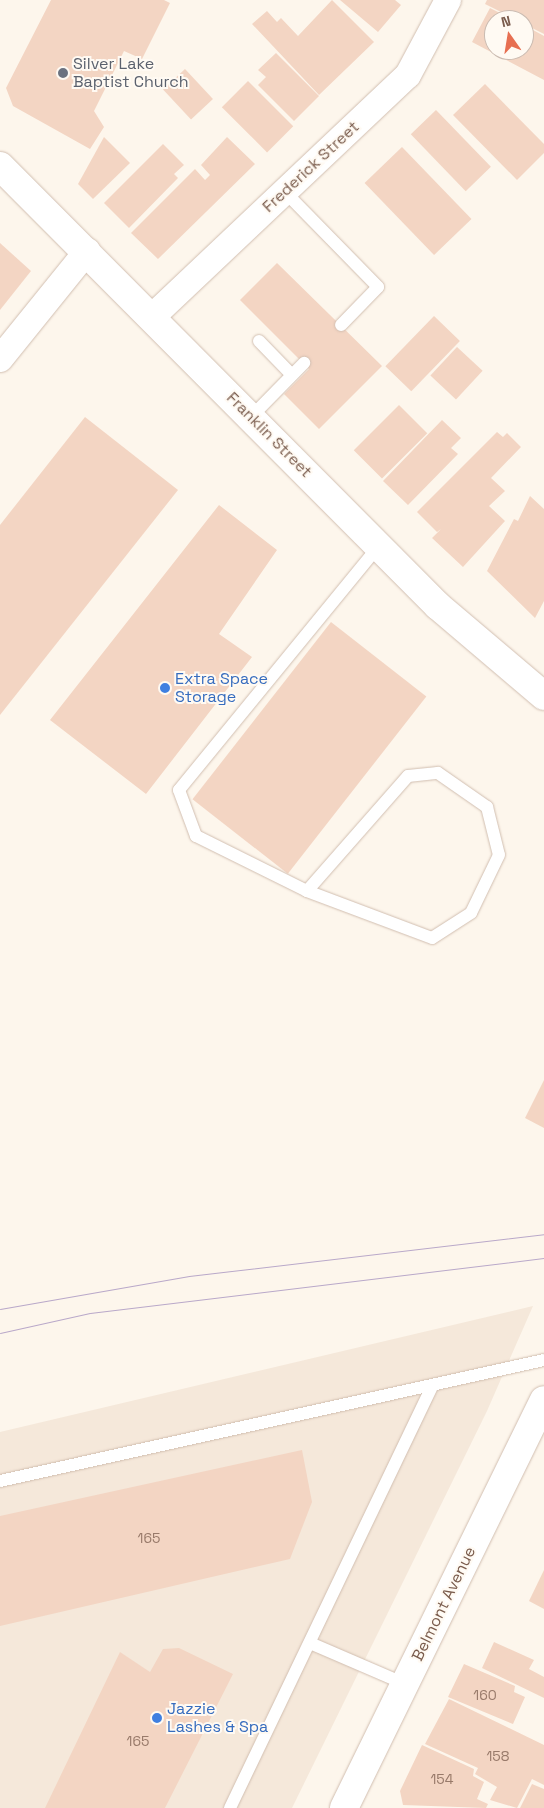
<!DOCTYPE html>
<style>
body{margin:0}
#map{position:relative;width:544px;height:1808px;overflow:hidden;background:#fdf6ec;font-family:"Space Grotesk",sans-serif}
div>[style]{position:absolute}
.residential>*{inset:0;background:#f5e8da}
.building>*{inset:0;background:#f3d5c3;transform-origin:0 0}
.roads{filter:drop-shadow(0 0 1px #d1beb0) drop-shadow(0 0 1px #d1beb0)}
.lane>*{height:12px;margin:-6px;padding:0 6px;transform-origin:6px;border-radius:6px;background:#fff}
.street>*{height:26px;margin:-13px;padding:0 13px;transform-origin:13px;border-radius:13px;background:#fff}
.secondary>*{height:28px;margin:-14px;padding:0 14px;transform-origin:14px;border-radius:14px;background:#fff}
.tram>*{height:1px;margin:-0.5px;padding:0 0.5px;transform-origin:0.5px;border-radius:0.5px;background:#b9a8c9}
.dots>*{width:14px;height:14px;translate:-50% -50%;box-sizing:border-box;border:2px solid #fffaf3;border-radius:50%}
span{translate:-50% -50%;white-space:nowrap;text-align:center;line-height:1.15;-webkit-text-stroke:4px #fffaf3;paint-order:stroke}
.number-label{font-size:14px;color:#987a6a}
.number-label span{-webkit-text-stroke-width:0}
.worship-label{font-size:16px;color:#5b616d}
.left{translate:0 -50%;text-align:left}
.street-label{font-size:16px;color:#7a5c4d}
.shop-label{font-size:16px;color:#366cbe}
.north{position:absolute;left:484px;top:10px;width:50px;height:50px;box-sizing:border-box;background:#fffaf3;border:1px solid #cabbb1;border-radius:50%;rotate:347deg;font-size:14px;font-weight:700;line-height:20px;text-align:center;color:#7a5c4d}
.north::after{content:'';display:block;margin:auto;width:18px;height:22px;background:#e76f51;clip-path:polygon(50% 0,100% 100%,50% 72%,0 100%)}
</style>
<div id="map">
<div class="residential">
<div style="clip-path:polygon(533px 1306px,487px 1411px,292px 1808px,0 1808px,0 1432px)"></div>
</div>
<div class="building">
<div style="clip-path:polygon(51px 0,164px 0,170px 3px,142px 59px,124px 51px,94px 111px,104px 127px,90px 149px,13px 106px,6px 88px)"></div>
<div style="clip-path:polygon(332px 0,374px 42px,319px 95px,252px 24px,267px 11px,277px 22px,281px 18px,298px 36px)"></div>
<div style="clip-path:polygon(340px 0,395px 0,401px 5px,378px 32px)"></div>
<div style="clip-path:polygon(487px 0,544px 0,544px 34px,524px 24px,524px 20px,517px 20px,485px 4px)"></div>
<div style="clip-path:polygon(490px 8px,514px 20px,494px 20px,494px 50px,524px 50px,524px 25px,544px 36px,544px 80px,472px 42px)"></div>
<div style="clip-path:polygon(276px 53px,319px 96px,294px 121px,258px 85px,266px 77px,258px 70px)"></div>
<div style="left:185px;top:69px;width:41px;height:30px;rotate:47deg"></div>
<div style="left:248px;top:81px;width:64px;height:37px;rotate:45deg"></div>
<div style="clip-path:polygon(485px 84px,544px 144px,544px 153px,517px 180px,453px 115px)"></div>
<div style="left:436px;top:110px;width:79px;height:35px;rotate:46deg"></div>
<div style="clip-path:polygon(104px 137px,130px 163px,93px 199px,78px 184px)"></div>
<div style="clip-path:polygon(227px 137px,255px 164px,158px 259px,131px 233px,195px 169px,205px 180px,210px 175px,201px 165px)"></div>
<div style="clip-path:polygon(163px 144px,184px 165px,174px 174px,178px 178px,129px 228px,104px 203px)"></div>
<div style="left:402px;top:147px;width:100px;height:52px;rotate:46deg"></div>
<div style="clip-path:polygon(0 243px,31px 271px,0 310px)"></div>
<div style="clip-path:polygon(277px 263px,382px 366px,319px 429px,284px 394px,309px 369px,240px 300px)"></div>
<div style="left:434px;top:316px;width:36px;height:70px;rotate:44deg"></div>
<div style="left:457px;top:347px;width:35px;height:39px;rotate:43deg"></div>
<div style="left:399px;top:405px;width:40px;height:64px;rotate:45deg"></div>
<div style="clip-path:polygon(85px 417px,178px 490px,0 715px,0 525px)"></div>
<div style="clip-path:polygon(442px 420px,461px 438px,451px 448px,458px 454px,408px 505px,383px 481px)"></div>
<div style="clip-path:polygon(497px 432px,503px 437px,507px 433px,521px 447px,491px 478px,505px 491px,489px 506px,505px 521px,463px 567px,432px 538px,441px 529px,437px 532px,417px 512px)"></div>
<div style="clip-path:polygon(530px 496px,544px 509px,544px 601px,535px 618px,487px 571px,514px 519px,518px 521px)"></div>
<div style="clip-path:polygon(219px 505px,277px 550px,219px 634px,252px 657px,146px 794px,50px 720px)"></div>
<div style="left:331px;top:622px;width:121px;height:225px;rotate:38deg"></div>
<div style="clip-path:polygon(544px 1080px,544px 1128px,525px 1118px)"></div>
<div style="clip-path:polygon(302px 1450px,312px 1502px,290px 1559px,0 1626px,0 1516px)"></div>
<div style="clip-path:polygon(544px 1570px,544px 1609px,529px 1601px)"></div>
<div style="clip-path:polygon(494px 1642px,534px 1660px,529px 1669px,544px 1677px,544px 1698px,482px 1668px)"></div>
<div style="clip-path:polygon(179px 1648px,233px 1674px,165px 1808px,45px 1808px,120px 1652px,150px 1672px,163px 1649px)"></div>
<div style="clip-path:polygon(464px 1664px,515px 1686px,514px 1692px,525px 1697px,513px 1724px,448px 1697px)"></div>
<div style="clip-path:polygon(449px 1699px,544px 1745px,544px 1785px,532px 1779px,517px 1808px,490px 1800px,497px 1787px,475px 1774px,478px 1768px,425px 1744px)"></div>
<div style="clip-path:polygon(422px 1745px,474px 1769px,473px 1776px,484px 1782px,477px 1799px,488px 1804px,486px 1808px,403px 1805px,400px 1791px)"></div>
<div style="clip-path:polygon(532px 1784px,544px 1789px,544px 1808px,520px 1808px)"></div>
</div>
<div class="roads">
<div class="lane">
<div style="left:285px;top:192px;width:133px;rotate:45.6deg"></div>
<div style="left:378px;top:287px;width:53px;rotate:134.2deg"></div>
<div style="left:259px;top:341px;width:47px;rotate:45.9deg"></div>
<div style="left:251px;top:417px;width:76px;rotate:-45.5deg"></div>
<div style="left:307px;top:891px;width:153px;rotate:-48.7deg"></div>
<div style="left:408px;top:776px;width:30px;rotate:-6deg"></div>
<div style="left:438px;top:773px;width:60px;rotate:34.8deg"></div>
<div style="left:487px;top:807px;width:49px;rotate:76deg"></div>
<div style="left:499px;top:855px;width:64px;rotate:115.8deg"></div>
<div style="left:471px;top:913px;width:46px;rotate:147.3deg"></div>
<div style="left:432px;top:938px;width:134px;rotate:-159.4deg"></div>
<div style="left:307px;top:891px;width:124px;rotate:-153.6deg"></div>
<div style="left:196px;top:836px;width:49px;rotate:-110.3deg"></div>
<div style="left:179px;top:790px;width:315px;rotate:-50.7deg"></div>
<div style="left:0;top:1481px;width:557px;rotate:-12.54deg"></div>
<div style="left:310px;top:1643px;width:103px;rotate:23.3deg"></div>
<div style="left:230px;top:1808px;width:469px;rotate:-64.4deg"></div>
</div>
<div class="street">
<div style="left:152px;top:317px;width:352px;rotate:-43.4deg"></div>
<div style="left:408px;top:75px;width:85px;rotate:-61.9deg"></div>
<div style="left:0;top:359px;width:139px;rotate:-51.1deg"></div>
</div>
<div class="secondary">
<div style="left:0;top:166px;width:621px;rotate:45.13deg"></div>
<div style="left:438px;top:606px;width:139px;rotate:40.3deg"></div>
<div style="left:344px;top:1808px;width:454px;rotate:-63.9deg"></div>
</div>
</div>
<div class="tram">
<div style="left:0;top:1309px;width:192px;rotate:-9.9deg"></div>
<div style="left:189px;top:1276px;width:357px;rotate:-6.7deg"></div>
<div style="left:0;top:1333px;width:92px;rotate:-12.5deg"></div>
<div style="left:90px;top:1313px;width:457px;rotate:-6.9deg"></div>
</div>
<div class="dots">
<div style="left:63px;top:73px;background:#6b7280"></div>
<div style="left:165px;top:688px;background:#3f7fe0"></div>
<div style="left:157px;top:1718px;background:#3f7fe0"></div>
</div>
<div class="number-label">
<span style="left:149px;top:1538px">165</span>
<span style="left:485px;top:1695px">160</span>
<span style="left:138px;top:1741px">165</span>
<span style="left:498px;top:1756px">158</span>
<span style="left:442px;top:1779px">154</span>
</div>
<div class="worship-label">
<span class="left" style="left:73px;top:73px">Silver Lake<br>Baptist Church</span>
</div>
<div class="street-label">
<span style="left:311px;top:167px;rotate:-43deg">Frederick Street</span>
<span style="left:269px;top:435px;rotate:45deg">Franklin Street</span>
<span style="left:444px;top:1604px;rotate:-64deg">Belmont Avenue</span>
</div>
<div class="shop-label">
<span class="left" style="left:175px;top:688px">Extra Space<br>Storage</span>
<span class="left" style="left:167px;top:1718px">Jazzie<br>Lashes &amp; Spa</span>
</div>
<div class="north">N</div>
</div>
